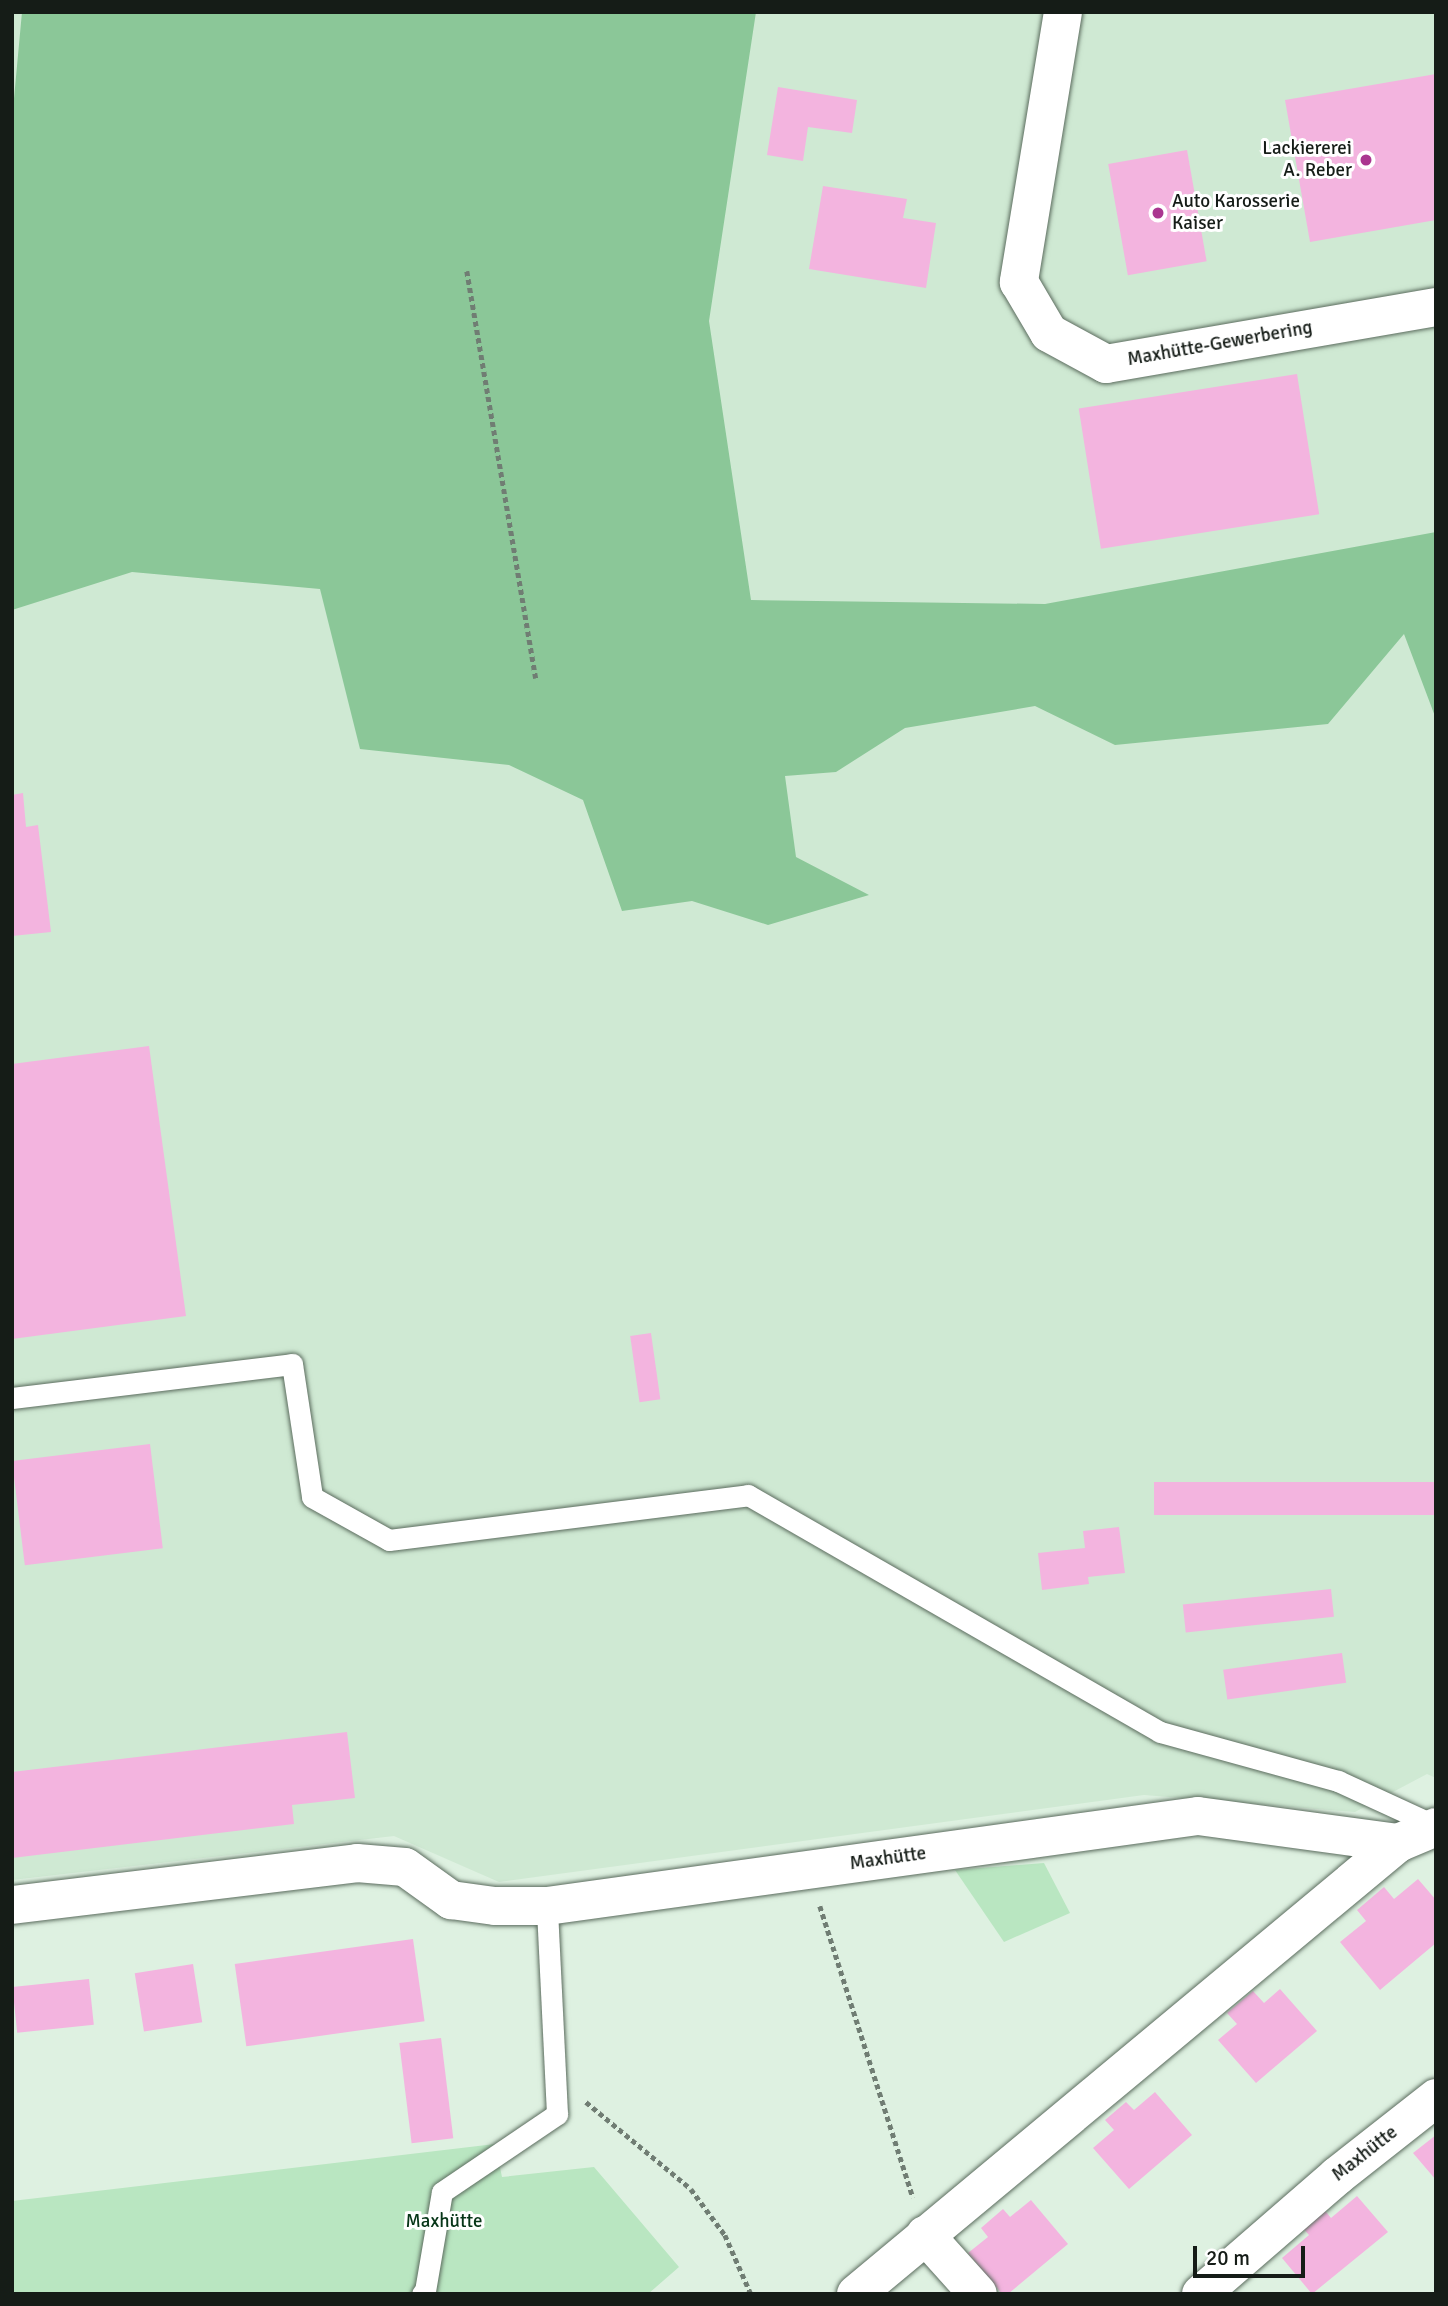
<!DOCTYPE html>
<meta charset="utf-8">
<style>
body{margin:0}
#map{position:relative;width:1448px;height:2306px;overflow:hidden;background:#def1e1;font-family:Signika,sans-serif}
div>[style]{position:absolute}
.built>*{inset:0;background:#cfe9d3}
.green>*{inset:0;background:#b9e6c1}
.forest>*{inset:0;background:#8bc798}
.building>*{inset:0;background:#f3b4df;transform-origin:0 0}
.path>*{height:4.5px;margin-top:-2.25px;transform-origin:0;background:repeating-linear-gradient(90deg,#707d73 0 5px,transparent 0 8.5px)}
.roads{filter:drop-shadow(0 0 2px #5b6c5e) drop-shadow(0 0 2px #5b6c5e)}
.lane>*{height:21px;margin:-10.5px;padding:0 10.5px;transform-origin:10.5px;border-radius:10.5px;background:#fff}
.street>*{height:38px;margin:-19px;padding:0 19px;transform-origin:19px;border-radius:19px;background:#fff}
.dots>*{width:19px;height:19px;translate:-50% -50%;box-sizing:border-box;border:4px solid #fff;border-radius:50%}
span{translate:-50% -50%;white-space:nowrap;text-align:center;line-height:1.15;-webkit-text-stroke:6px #fff;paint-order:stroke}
.poi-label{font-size:19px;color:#151c17}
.right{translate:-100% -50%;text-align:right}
.left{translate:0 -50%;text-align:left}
.street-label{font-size:19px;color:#151c17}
.park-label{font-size:19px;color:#073618}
.frame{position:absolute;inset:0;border:14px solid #151c17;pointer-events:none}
.scale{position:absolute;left:1193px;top:2246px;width:112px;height:32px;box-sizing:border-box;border:4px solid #151c17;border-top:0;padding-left:9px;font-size:21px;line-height:24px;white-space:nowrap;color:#151c17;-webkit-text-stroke:5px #fff;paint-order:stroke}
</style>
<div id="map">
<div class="built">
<div style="clip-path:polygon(12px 12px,1436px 12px,1436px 1778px,1427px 1774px,1355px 1812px,1144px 1795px,499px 1882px,394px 1836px,12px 1880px)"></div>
</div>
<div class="green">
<div style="clip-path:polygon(1044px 1863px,1070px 1913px,1004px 1942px,955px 1870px)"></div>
<div style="clip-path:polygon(495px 2144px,502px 2177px,594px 2167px,679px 2267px,648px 2294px,12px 2294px,12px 2201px)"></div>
</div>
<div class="forest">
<div style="clip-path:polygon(22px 12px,756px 12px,709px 321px,751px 600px,1045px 604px,1436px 532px,1436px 719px,1404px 634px,1328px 724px,1115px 745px,1035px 706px,905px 728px,836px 772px,785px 776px,796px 857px,869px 895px,768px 925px,692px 901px,622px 911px,583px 800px,509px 765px,360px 749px,320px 589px,132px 572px,12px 610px,12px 120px)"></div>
</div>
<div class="building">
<div style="clip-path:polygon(1436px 74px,1436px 220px,1310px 242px,1285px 100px)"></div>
<div style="clip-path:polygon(778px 87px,857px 100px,852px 133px,808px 127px,803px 161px,767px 155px)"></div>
<div style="left:1187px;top:150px;width:113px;height:80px;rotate:80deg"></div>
<div style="clip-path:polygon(823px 186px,907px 199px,903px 218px,936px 223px,926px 288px,809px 269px)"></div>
<div style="left:1297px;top:374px;width:142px;height:221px;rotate:81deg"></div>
<div style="clip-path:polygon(23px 793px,26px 827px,38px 825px,51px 932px,12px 936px,12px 795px)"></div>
<div style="clip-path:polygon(149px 1046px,186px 1316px,12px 1339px,12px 1064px)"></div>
<div style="left:651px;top:1333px;width:67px;height:21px;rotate:82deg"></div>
<div style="left:150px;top:1444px;width:105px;height:139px;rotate:83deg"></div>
<div style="left:1436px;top:1482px;width:33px;height:282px;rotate:90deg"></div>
<div style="clip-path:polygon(1119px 1527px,1125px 1573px,1088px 1577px,1089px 1584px,1042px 1590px,1038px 1553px,1085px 1548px,1083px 1531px)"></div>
<div style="left:1331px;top:1589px;width:28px;height:149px;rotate:84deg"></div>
<div style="left:1342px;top:1653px;width:30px;height:120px;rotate:82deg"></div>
<div style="clip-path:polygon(347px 1732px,355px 1798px,292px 1805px,294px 1824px,12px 1858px,12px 1772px)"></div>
<div style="clip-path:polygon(1418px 1879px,1436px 1900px,1436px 1943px,1380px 1990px,1340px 1942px,1366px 1921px,1357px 1910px,1384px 1887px,1394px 1899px)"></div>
<div style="left:413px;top:1939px;width:83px;height:180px;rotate:82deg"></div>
<div style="left:193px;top:1964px;width:59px;height:59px;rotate:81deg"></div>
<div style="left:89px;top:1979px;width:46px;height:77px;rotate:84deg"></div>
<div style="clip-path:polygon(1280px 1989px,1317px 2031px,1256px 2083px,1218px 2040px,1237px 2024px,1227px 2013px,1253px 1991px,1264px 2003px)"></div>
<div style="left:441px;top:2038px;width:101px;height:42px;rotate:83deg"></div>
<div style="clip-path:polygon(1155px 2092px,1192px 2135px,1129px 2189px,1093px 2148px,1114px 2130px,1105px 2120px,1126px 2102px,1134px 2110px)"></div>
<div style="clip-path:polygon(1436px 2135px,1436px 2180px,1413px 2153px)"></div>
<div style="clip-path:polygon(1357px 2196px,1388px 2232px,1312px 2294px,1282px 2258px,1309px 2235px,1300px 2225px,1322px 2207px,1331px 2218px)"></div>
<div style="clip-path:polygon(1031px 2200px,1068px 2244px,1008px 2294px,1002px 2294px,968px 2253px,988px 2237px,981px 2228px,1003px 2209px,1010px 2217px)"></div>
</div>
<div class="path">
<div style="left:467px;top:271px;width:413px;rotate:80.4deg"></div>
<div style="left:820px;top:1906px;width:306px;rotate:72.3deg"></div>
<div style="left:586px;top:2102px;width:136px;rotate:39.6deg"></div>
<div style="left:691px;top:2189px;width:57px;rotate:53.5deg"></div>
<div style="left:725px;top:2235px;width:64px;rotate:66.2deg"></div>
</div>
<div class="roads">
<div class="lane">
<div style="left:12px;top:1398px;width:282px;rotate:-6.9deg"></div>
<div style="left:292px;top:1364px;width:134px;rotate:81.4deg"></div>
<div style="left:312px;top:1497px;width:88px;rotate:29.2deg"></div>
<div style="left:389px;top:1540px;width:362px;rotate:-7.1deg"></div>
<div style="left:748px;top:1495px;width:475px;rotate:29.9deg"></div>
<div style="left:1160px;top:1732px;width:185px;rotate:15.4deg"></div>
<div style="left:1338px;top:1781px;width:108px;rotate:24.7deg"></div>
<div style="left:422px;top:2294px;width:4px;rotate:-45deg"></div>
<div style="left:425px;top:2291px;width:100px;rotate:-80.3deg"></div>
<div style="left:442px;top:2192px;width:139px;rotate:-34.1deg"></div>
<div style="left:557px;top:2114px;width:208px;rotate:-92.8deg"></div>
</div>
<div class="street">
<div style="left:1063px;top:12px;width:274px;rotate:99.3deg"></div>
<div style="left:1019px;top:282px;width:59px;rotate:59.5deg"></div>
<div style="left:1049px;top:333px;width:65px;rotate:28.5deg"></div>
<div style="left:1106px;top:364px;width:335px;rotate:-9.8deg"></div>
<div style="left:12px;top:1905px;width:348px;rotate:-6.9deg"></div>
<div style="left:357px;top:1863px;width:48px;rotate:4.8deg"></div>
<div style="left:405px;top:1867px;width:57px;rotate:35.7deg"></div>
<div style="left:451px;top:1900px;width:44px;rotate:7.8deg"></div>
<div style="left:495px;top:1906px;width:52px"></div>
<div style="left:547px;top:1906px;width:657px;rotate:-7.87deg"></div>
<div style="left:1198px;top:1816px;width:202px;rotate:7.7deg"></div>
<div style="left:925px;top:2235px;width:79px;rotate:48.1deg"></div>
<div style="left:856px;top:2294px;width:705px;rotate:-39.76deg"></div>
<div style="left:1398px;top:1843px;width:41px;rotate:-22.8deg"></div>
<div style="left:1201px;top:2294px;width:180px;rotate:-40.9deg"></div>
<div style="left:1337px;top:2176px;width:126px;rotate:-38.2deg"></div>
</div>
</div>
<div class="dots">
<div style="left:1366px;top:160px;background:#aa3690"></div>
<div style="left:1158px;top:213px;background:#aa3690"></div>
</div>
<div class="poi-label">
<span class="right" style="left:1352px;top:160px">Lackiererei<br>A. Reber</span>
<span class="left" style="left:1172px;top:213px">Auto Karosserie<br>Kaiser</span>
</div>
<div class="street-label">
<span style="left:1220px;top:344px;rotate:-10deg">Maxhütte-Gewerbering</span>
<span style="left:888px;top:1859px;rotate:-8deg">Maxhütte</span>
<span style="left:1365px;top:2154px;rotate:-38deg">Maxhütte</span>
</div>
<div class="park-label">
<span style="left:444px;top:2222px">Maxhütte</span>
</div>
<div class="frame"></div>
<div class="scale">20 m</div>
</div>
